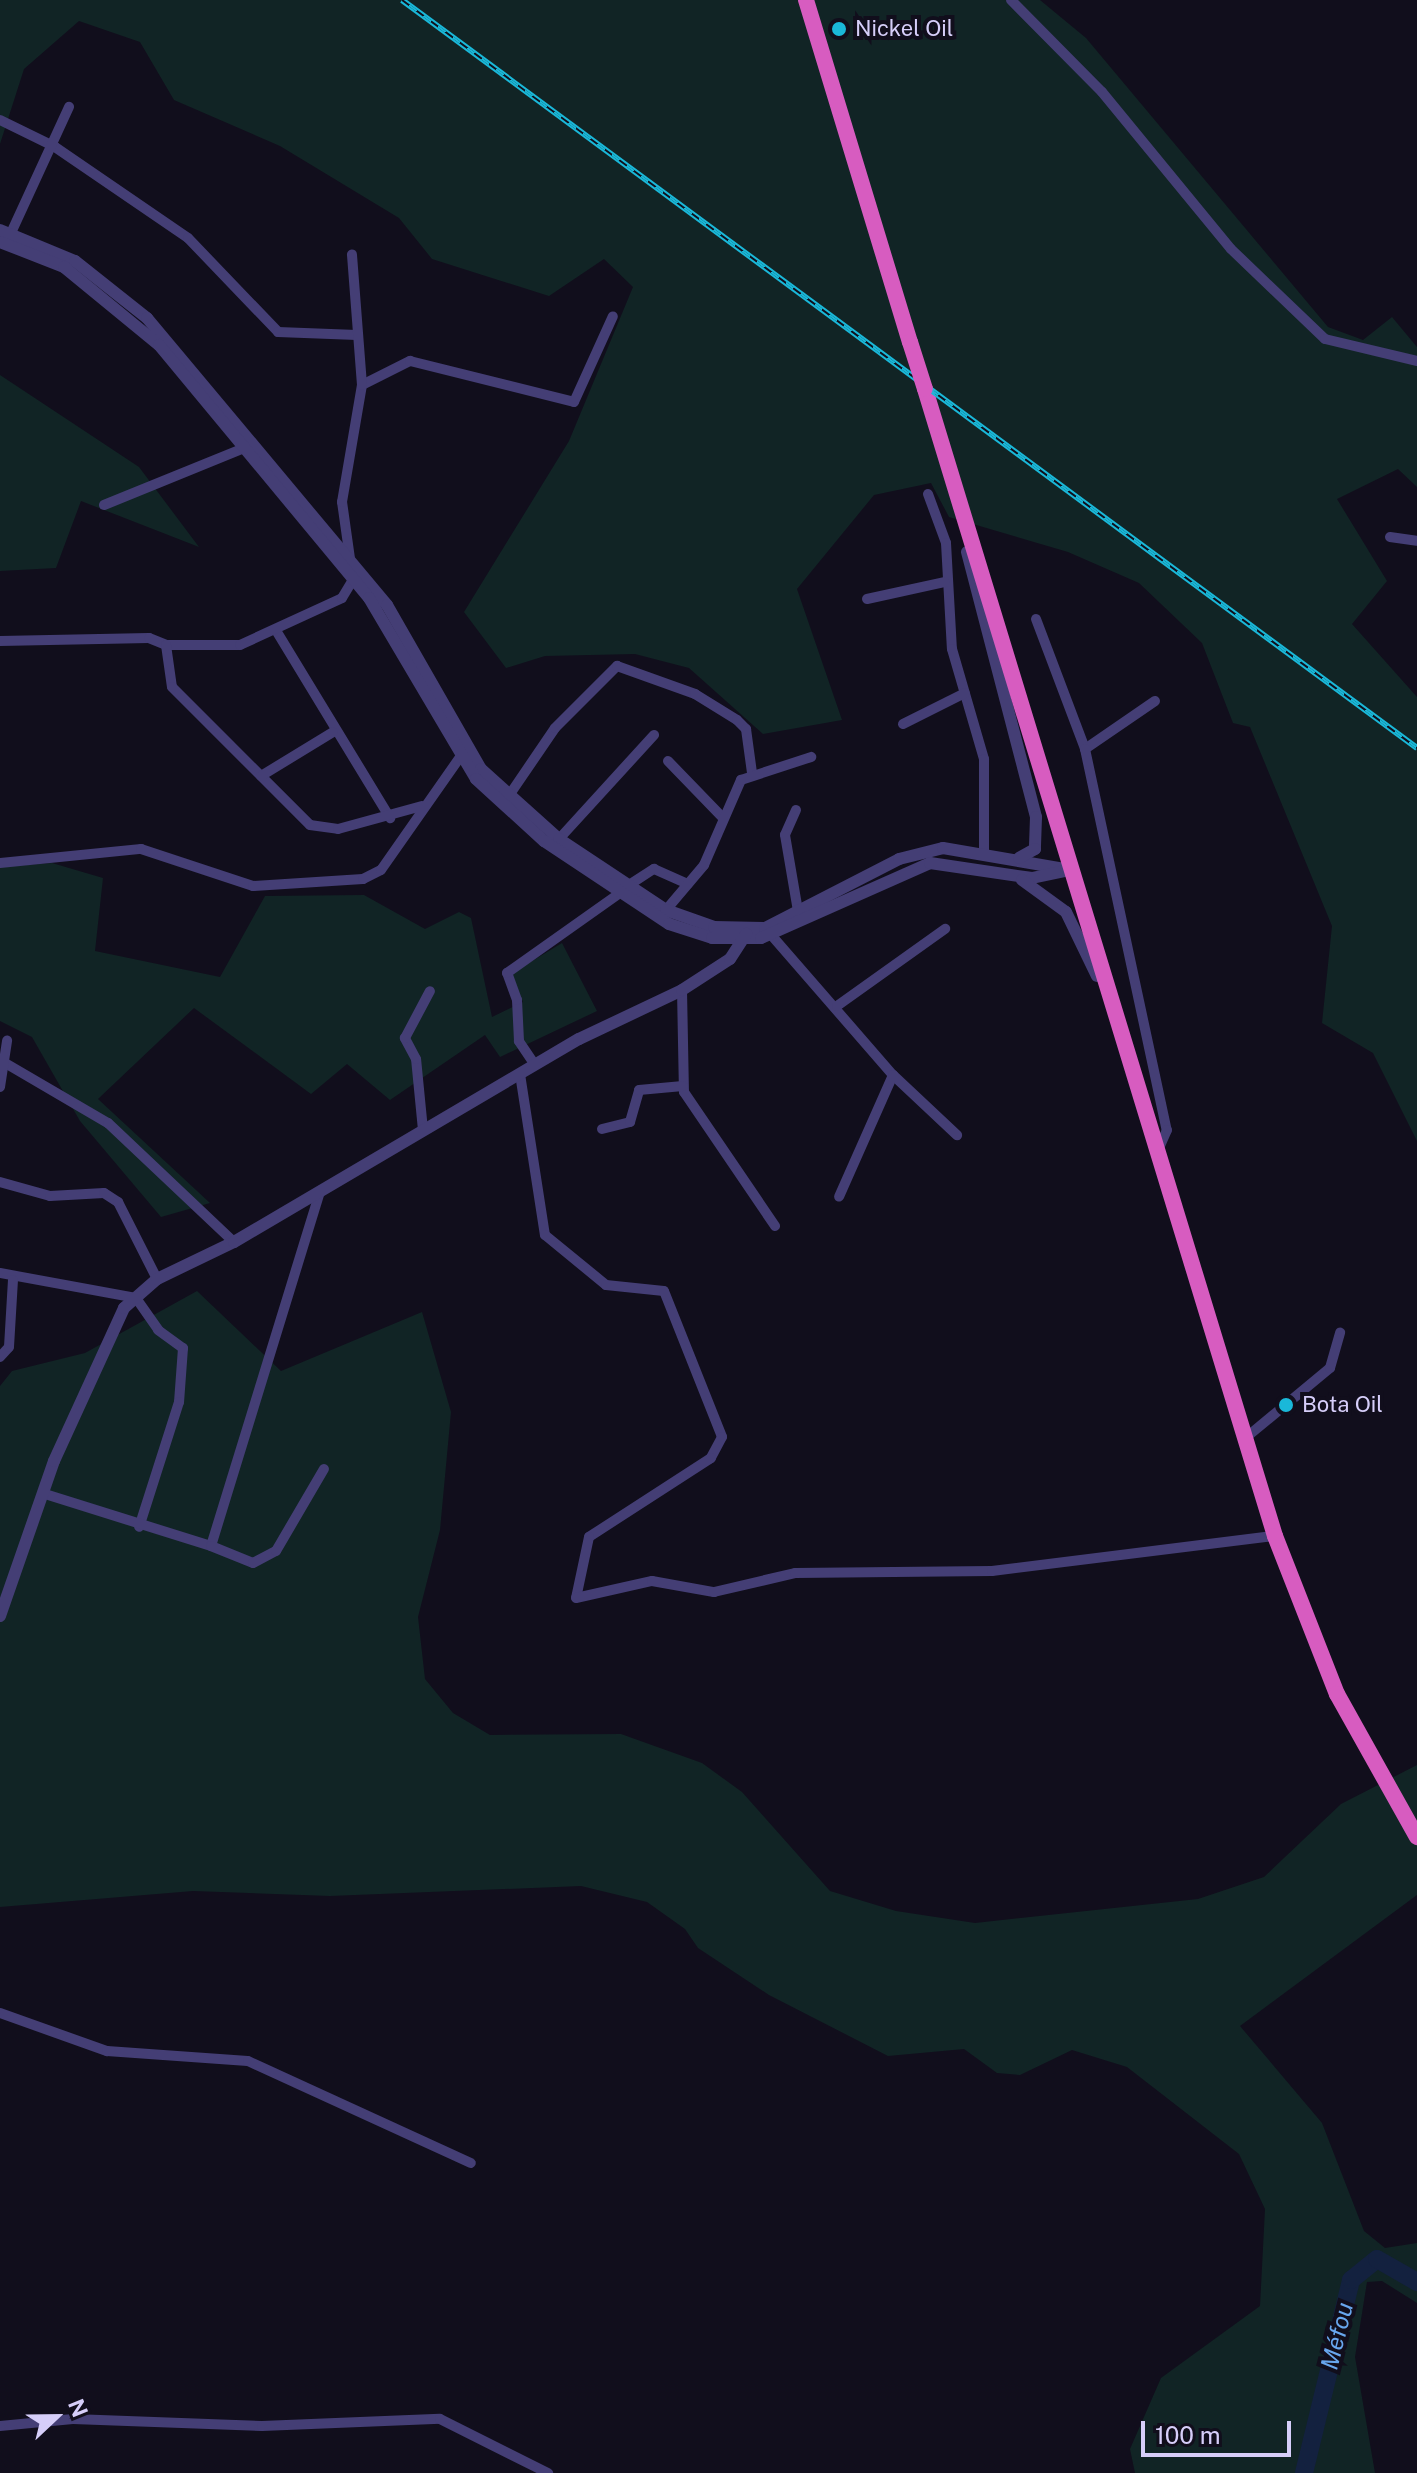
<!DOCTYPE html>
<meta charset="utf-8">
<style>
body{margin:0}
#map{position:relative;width:1417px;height:2473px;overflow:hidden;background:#110e1c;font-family:"Public Sans",sans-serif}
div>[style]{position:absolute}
.green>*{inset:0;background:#112425}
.river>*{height:18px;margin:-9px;padding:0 9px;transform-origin:9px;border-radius:9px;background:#13213f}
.minor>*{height:10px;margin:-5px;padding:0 5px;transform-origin:5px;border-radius:5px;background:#443e75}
.tertiary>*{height:12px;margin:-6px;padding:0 6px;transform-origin:6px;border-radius:6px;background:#443e75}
.trunk>*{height:16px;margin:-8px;padding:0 8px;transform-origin:8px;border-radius:8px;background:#d75cc0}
.rail>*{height:6px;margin-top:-3px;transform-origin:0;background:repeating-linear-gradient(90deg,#110e1c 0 9px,#1ab8d9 0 18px);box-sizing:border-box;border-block:2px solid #1ab8d9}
.trunk-bridge>*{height:16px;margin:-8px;padding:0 8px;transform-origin:8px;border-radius:8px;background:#d75cc0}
.dots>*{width:22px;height:22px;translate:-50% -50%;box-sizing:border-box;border:4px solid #110e1c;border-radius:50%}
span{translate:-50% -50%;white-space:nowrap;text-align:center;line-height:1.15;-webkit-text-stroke:8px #110e1c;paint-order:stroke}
.poi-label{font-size:22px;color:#d6cef9}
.left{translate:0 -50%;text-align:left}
.water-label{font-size:24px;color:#68a6ed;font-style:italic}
.north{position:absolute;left:16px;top:2377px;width:80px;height:80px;-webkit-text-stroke:6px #110e1c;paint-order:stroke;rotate:68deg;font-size:22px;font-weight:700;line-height:32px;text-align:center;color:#d6cef9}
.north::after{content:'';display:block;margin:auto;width:28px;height:36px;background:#d6cef9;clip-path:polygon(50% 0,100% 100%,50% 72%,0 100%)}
.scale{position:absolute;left:1141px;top:2421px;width:150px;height:36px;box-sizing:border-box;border:4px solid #d6cef9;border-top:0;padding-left:10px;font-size:24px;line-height:28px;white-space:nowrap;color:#d6cef9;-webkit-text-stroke:6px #110e1c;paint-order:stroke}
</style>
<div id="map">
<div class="green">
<div style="clip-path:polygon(0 0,1040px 0,1086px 38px,1328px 327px,1363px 340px,1392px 317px,1417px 347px,1417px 487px,1398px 469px,1337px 499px,1387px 581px,1352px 624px,1417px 697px,1417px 1141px,1373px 1053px,1322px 1023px,1332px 926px,1250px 727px,1233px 723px,1202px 643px,1139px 583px,1068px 552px,949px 517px,931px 483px,874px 495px,797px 589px,842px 720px,763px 734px,689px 668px,635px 654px,545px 656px,506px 668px,464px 612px,569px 441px,633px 287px,604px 259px,549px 296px,432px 259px,399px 218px,280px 146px,174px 100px,140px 42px,79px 21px,24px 69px,0 144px)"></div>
<div style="clip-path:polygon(0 375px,139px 467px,199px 547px,81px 501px,56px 568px,0 571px)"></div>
<div style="clip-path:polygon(52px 863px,103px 878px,95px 951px,220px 977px,265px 896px,364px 895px,425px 929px,459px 912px,471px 918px,492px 1017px,523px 1002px,509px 975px,562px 943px,597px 1011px,500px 1057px,485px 1035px,390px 1100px,347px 1064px,311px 1094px,194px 1008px,98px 1099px,210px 1203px,161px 1217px,80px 1121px,32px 1037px,0 1021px,0 867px)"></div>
<div style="clip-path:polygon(197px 1291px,281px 1371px,422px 1312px,451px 1412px,440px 1530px,418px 1617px,425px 1679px,453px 1713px,490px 1735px,621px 1734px,702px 1763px,742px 1792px,830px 1891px,896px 1911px,975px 1923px,1198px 1899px,1264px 1877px,1341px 1804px,1417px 1765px,1417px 1895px,1240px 2026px,1322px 2123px,1364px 2231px,1385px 2248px,1417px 2243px,1417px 2303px,1382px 2281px,1367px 2282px,1355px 2357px,1375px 2473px,1135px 2473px,1130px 2449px,1161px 2378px,1260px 2306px,1265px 2209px,1239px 2154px,1127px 2067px,1072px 2050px,1020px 2075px,997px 2073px,964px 2049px,888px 2056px,769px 1995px,698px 1948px,685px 1929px,647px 1902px,581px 1886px,330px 1896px,193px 1891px,0 1907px,0 1386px,12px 1371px,85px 1353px)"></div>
</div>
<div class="river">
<div style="left:1304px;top:2473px;width:199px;rotate:-76.3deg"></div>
<div style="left:1351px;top:2280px;width:33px;rotate:-39deg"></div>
<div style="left:1377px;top:2259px;width:46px;rotate:29.9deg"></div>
</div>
<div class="minor">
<div style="left:1011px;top:0;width:129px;rotate:45.3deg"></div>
<div style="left:1102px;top:92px;width:203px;rotate:50.6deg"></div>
<div style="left:1231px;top:249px;width:130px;rotate:43.8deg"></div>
<div style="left:1325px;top:339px;width:95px;rotate:13.4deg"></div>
<div style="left:0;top:120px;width:61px;rotate:26.1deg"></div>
<div style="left:55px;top:147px;width:161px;rotate:34.4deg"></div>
<div style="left:188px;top:238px;width:130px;rotate:46.2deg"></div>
<div style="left:278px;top:332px;width:79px;rotate:2.2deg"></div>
<div style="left:11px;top:233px;width:139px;rotate:-65.3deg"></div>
<div style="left:362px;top:385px;width:54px;rotate:-26.6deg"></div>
<div style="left:410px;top:361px;width:169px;rotate:14deg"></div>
<div style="left:574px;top:402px;width:94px;rotate:-65.6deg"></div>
<div style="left:928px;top:494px;width:52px;rotate:69.8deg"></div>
<div style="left:946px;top:543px;width:106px;rotate:86.8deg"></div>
<div style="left:952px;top:649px;width:115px;rotate:73.8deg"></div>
<div style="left:984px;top:759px;width:93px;rotate:90deg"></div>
<div style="left:104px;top:505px;width:149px;rotate:-22.1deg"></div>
<div style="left:1390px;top:537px;width:27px;rotate:8deg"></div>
<div style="left:867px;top:599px;width:79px;rotate:-12.4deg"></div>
<div style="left:1036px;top:619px;width:139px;rotate:69.3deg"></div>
<div style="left:277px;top:632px;width:218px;rotate:58.7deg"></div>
<div style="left:0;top:641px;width:149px;rotate:-1.2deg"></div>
<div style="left:149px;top:638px;width:18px;rotate:22deg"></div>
<div style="left:166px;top:645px;width:74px"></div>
<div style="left:240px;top:645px;width:112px;rotate:-24.7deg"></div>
<div style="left:342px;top:598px;width:21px;rotate:-59deg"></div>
<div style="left:353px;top:580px;width:79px;rotate:-98deg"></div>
<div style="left:342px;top:502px;width:119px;rotate:-80.3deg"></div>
<div style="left:362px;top:385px;width:131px;rotate:-94.4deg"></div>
<div style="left:166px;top:645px;width:42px;rotate:81.9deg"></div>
<div style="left:172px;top:687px;width:195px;rotate:45deg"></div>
<div style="left:310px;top:825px;width:28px;rotate:8deg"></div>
<div style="left:338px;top:829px;width:87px;rotate:-15.3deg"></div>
<div style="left:1155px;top:701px;width:85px;rotate:145.6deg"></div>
<div style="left:1085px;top:749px;width:390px;rotate:77.9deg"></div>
<div style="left:1167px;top:1130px;width:22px;rotate:114deg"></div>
<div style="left:903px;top:724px;width:69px;rotate:-26.6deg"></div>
<div style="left:668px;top:761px;width:79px;rotate:46deg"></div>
<div style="left:261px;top:776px;width:84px;rotate:-31.4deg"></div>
<div style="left:508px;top:797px;width:83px;rotate:-55.7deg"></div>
<div style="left:555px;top:728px;width:88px;rotate:-45deg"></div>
<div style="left:617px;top:666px;width:83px;rotate:19.7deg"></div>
<div style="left:695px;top:694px;width:49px;rotate:31.8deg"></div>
<div style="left:737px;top:720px;width:13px;rotate:45deg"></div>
<div style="left:746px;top:729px;width:44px;rotate:82.2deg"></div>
<div style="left:796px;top:810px;width:27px;rotate:114deg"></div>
<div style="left:785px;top:835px;width:77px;rotate:80.3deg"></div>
<div style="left:559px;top:839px;width:141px;rotate:-47.6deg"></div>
<div style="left:0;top:863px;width:142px;rotate:-5.7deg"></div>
<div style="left:141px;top:849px;width:118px;rotate:18.3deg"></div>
<div style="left:253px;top:886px;width:110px;rotate:-3.6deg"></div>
<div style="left:363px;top:879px;width:20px;rotate:-27deg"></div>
<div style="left:381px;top:870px;width:146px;rotate:-55deg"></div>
<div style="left:629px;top:885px;width:30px;rotate:-33deg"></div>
<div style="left:654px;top:869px;width:37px;rotate:24deg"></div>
<div style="left:666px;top:910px;width:59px;rotate:-49.8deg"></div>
<div style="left:704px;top:865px;width:93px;rotate:-66.5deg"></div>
<div style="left:741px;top:780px;width:74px;rotate:-18.2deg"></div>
<div style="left:766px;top:929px;width:194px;rotate:49deg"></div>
<div style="left:893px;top:1075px;width:133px;rotate:113.9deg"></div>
<div style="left:682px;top:990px;width:102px;rotate:88.9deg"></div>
<div style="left:684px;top:1092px;width:162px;rotate:55.8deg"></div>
<div style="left:837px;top:1006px;width:133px;rotate:-35.5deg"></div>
<div style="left:0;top:1060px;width:125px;rotate:30.3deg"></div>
<div style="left:108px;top:1123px;width:173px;rotate:43.4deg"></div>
<div style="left:535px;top:1065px;width:29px;rotate:-124deg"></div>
<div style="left:519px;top:1041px;width:41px;rotate:-92.8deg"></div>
<div style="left:517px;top:1000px;width:29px;rotate:-110deg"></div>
<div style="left:507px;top:973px;width:138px;rotate:-35.3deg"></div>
<div style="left:520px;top:1074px;width:163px;rotate:81.2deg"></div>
<div style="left:545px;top:1235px;width:79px;rotate:39.3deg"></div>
<div style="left:606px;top:1285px;width:58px;rotate:5.9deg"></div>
<div style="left:664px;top:1291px;width:157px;rotate:68.3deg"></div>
<div style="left:722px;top:1437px;width:24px;rotate:118deg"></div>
<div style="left:711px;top:1458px;width:145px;rotate:147.1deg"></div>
<div style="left:589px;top:1537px;width:62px;rotate:102deg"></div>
<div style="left:576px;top:1598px;width:78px;rotate:-12.6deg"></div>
<div style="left:652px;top:1581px;width:63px;rotate:10.1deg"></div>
<div style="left:714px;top:1592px;width:83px;rotate:-13.2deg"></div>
<div style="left:795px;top:1573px;width:197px;rotate:-0.6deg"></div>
<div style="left:992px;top:1571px;width:285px;rotate:-7.1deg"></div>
<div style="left:893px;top:1075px;width:88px;rotate:43.2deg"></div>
<div style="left:0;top:1087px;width:47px;rotate:-81.3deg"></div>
<div style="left:602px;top:1129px;width:29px;rotate:-14deg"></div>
<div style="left:630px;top:1122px;width:33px;rotate:-74deg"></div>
<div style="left:639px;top:1090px;width:44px;rotate:-5.2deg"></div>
<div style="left:423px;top:1130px;width:71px;rotate:-95.6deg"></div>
<div style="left:416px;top:1059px;width:24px;rotate:-118deg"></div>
<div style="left:405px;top:1038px;width:53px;rotate:-62deg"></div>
<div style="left:0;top:1182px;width:52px;rotate:15.6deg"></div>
<div style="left:50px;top:1196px;width:54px;rotate:-3.2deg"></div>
<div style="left:104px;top:1193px;width:17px;rotate:33deg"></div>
<div style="left:118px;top:1202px;width:86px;rotate:63.1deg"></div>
<div style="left:0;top:1273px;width:138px;rotate:10.4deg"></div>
<div style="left:136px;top:1298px;width:39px;rotate:55deg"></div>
<div style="left:158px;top:1330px;width:31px;rotate:36deg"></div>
<div style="left:183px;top:1348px;width:54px;rotate:94.2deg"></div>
<div style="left:179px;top:1402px;width:131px;rotate:107.7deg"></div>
<div style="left:0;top:1357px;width:13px;rotate:-48deg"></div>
<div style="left:9px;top:1347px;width:67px;rotate:-86.6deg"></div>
<div style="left:1243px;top:1440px;width:113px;rotate:-39.6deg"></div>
<div style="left:1330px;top:1368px;width:37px;rotate:-74deg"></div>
<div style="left:45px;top:1494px;width:174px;rotate:17.4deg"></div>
<div style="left:211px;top:1546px;width:370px;rotate:-72.9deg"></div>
<div style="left:211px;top:1546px;width:45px;rotate:22deg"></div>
<div style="left:253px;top:1563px;width:26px;rotate:-28deg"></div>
<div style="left:276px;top:1551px;width:95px;rotate:-59.7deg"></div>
<div style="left:0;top:2013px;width:114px;rotate:19.6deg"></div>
<div style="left:107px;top:2051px;width:141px;rotate:4.1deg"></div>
<div style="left:248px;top:2061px;width:245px;rotate:24.6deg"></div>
<div style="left:0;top:2426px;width:73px;rotate:-5.5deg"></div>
<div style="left:73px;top:2419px;width:189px;rotate:2.1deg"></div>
<div style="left:262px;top:2426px;width:178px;rotate:-2.3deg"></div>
<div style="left:440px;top:2419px;width:121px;rotate:26.6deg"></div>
</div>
<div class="tertiary">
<div style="left:0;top:230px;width:81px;rotate:22.5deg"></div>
<div style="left:75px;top:261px;width:92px;rotate:38.4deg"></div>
<div style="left:147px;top:318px;width:374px;rotate:50.1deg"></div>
<div style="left:387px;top:605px;width:189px;rotate:60.2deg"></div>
<div style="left:481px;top:769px;width:105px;rotate:41.9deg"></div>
<div style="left:559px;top:839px;width:128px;rotate:33.6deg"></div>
<div style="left:666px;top:910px;width:51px;rotate:19.5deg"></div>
<div style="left:714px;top:927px;width:51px;rotate:1.1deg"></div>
<div style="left:765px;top:928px;width:151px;rotate:-27.2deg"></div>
<div style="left:899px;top:859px;width:45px;rotate:-14deg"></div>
<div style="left:943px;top:848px;width:129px;rotate:9.8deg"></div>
<div style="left:0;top:242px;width:69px;rotate:21.3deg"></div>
<div style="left:64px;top:267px;width:123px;rotate:39.4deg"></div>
<div style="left:159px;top:345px;width:329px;rotate:50.3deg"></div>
<div style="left:369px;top:598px;width:210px;rotate:59.4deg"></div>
<div style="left:476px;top:779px;width:92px;rotate:42.4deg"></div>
<div style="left:544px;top:841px;width:150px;rotate:33.6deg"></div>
<div style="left:669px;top:924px;width:45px;rotate:18deg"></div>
<div style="left:712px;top:938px;width:49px"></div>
<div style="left:761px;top:938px;width:185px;rotate:-23.9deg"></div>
<div style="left:930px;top:863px;width:103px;rotate:8.4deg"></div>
<div style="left:1032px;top:878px;width:39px;rotate:-12deg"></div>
<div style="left:967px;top:552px;width:274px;rotate:75.4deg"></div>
<div style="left:1036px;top:817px;width:32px;rotate:92deg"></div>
<div style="left:1035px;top:849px;width:18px;rotate:151deg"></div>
<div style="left:1022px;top:880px;width:54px;rotate:36deg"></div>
<div style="left:1066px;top:912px;width:71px;rotate:64.2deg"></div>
<div style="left:0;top:1616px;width:164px;rotate:-70.8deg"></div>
<div style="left:54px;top:1461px;width:168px;rotate:-65.4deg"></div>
<div style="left:124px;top:1308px;width:44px;rotate:-41.3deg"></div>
<div style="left:157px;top:1279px;width:85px;rotate:-25.7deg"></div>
<div style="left:234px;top:1242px;width:400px;rotate:-30.5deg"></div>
<div style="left:579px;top:1039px;width:114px;rotate:-25.4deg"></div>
<div style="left:682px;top:990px;width:57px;rotate:-32.9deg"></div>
<div style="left:730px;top:959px;width:30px;rotate:-57deg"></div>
</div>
<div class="trunk">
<div style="left:806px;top:0;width:357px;rotate:73.1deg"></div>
<div style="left:925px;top:389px;width:1199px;rotate:73.03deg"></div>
<div style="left:1275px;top:1536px;width:170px;rotate:68.6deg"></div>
<div style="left:1337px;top:1694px;width:164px;rotate:60.8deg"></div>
</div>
<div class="rail">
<div style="left:402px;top:0;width:1261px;rotate:36.39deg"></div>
</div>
<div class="trunk-bridge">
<div style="left:910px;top:342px;width:49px;rotate:72.3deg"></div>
</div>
<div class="dots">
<div style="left:839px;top:29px;background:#1ab8d9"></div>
<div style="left:1286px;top:1405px;background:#1ab8d9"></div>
</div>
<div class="poi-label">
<span class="left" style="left:855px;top:29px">Nickel Oil</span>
<span class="left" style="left:1302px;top:1405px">Bota Oil</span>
</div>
<div class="water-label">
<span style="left:1337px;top:2336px;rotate:-76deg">Méfou</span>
</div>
<div class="north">N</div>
<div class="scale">100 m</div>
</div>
